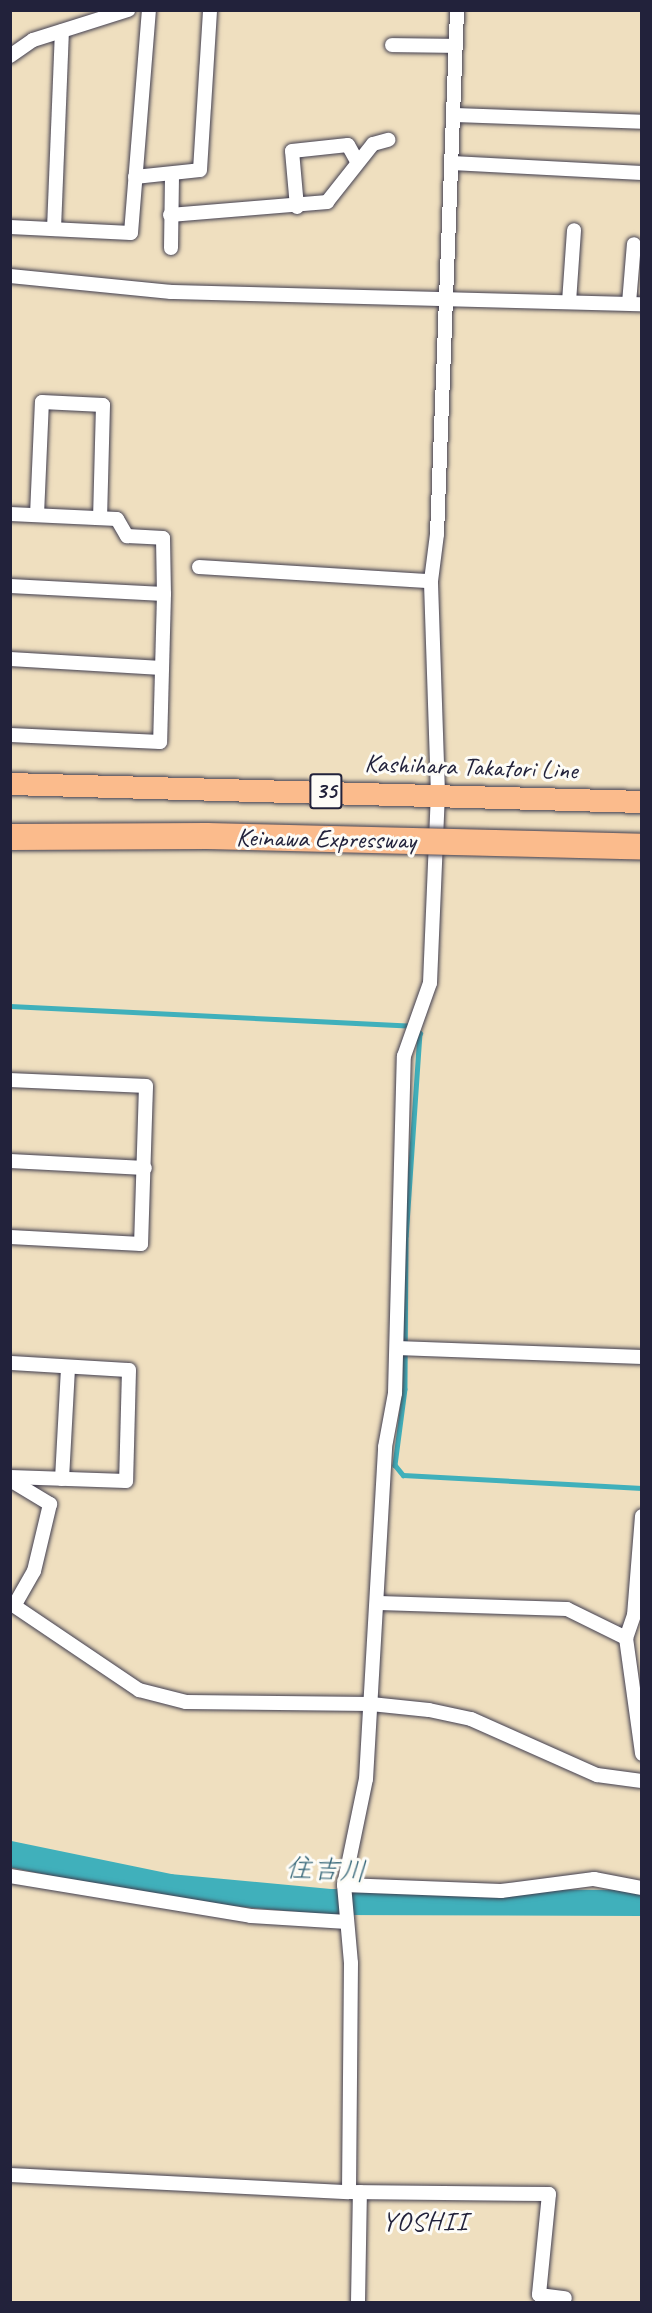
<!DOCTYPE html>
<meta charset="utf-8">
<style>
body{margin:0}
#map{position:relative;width:652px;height:2313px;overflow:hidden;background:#efdfbf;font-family:Caveat,"Klee One",sans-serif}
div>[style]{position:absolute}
.stream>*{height:4.5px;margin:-2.25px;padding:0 2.25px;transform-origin:2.25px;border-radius:2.25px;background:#40b0bb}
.river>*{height:26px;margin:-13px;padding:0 13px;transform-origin:13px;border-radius:13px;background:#40b0bb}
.roads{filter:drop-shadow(0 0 2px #413e4f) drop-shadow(0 0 2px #413e4f)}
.street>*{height:14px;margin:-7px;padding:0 7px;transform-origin:7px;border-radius:7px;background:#fff}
.primary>*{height:22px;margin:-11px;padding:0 11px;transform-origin:11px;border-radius:11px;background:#fbbb8c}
.bridges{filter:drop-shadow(0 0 2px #413e4f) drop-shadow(0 0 2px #413e4f)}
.highway-bridge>*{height:26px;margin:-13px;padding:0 13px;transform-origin:13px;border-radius:13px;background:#fbbb8c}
span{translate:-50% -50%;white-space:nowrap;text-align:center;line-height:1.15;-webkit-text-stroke:6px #fdfcf7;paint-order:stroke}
.shield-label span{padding:2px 4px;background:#fdfcf7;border:2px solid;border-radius:4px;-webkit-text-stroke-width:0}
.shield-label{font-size:24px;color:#22223b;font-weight:700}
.street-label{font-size:26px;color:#22223b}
.water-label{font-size:27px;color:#306275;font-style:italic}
.neighbourhood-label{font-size:27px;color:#22223b;letter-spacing:1.5px}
.frame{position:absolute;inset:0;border:12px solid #22223b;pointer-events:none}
</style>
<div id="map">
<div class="stream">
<div style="left:10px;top:1006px;width:402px;rotate:2.8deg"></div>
<div style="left:412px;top:1026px;width:11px;rotate:41deg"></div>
<div style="left:420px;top:1033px;width:203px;rotate:93.9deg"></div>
<div style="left:406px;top:1236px;width:153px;rotate:90.4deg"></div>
<div style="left:405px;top:1389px;width:77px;rotate:97.5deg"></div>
<div style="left:395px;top:1465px;width:13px;rotate:51deg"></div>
<div style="left:403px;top:1475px;width:239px;rotate:3.1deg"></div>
</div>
<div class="river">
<div style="left:10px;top:1854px;width:162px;rotate:11.7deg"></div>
<div style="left:169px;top:1887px;width:164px;rotate:5.3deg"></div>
<div style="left:332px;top:1902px;width:310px;rotate:0.2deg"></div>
</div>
<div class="roads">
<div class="street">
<div style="left:392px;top:45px;width:64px;rotate:0.9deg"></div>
<div style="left:10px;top:56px;width:28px;rotate:-35deg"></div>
<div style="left:33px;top:40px;width:100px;rotate:-17.5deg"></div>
<div style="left:455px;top:115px;width:187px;rotate:2.1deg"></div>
<div style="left:452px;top:163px;width:190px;rotate:3deg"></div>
<div style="left:135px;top:177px;width:65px;rotate:-6.1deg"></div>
<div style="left:200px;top:170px;width:160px;rotate:-86.4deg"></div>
<div style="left:297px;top:207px;width:56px;rotate:-95.1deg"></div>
<div style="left:292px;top:151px;width:56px;rotate:-6.1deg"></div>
<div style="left:348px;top:145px;width:18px;rotate:61deg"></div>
<div style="left:170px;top:215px;width:158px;rotate:-4.7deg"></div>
<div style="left:327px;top:202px;width:74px;rotate:-51.6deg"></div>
<div style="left:373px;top:144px;width:16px;rotate:-15deg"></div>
<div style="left:10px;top:227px;width:121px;rotate:2.8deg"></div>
<div style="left:131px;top:233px;width:224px;rotate:-85.4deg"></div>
<div style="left:54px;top:229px;width:198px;rotate:-87.7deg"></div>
<div style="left:171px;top:248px;width:72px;rotate:-89.2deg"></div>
<div style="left:10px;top:276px;width:162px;rotate:5.7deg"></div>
<div style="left:171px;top:292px;width:471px;rotate:1.5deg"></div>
<div style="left:569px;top:302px;width:72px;rotate:-86deg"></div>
<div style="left:629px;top:303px;width:59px;rotate:-85.2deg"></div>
<div style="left:10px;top:514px;width:107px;rotate:2.7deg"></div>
<div style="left:117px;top:519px;width:20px;rotate:60deg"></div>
<div style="left:127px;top:536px;width:36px;rotate:3deg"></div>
<div style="left:163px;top:538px;width:56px;rotate:89deg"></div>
<div style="left:164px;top:594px;width:148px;rotate:91.5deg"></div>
<div style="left:160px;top:742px;width:150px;rotate:-177.3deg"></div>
<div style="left:37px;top:515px;width:113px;rotate:-87.5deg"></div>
<div style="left:42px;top:402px;width:61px;rotate:2.8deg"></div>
<div style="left:103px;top:405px;width:112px;rotate:91.5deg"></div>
<div style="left:199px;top:567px;width:232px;rotate:3.5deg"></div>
<div style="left:10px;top:586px;width:154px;rotate:3deg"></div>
<div style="left:10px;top:659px;width:152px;rotate:3.4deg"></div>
<div style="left:10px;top:1080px;width:136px;rotate:2.5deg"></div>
<div style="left:146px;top:1086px;width:158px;rotate:91.8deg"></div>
<div style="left:141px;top:1244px;width:131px;rotate:-176.9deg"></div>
<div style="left:10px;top:1161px;width:135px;rotate:3deg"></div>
<div style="left:397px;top:1348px;width:245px;rotate:2.1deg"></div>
<div style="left:10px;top:1363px;width:119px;rotate:3.4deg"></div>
<div style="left:129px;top:1370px;width:111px;rotate:91.5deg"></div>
<div style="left:126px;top:1481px;width:116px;rotate:-178deg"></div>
<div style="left:62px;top:1479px;width:112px;rotate:-86.9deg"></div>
<div style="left:10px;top:1480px;width:47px;rotate:31deg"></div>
<div style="left:50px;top:1504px;width:69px;rotate:103.4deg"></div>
<div style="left:34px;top:1571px;width:40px;rotate:119.7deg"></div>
<div style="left:642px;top:1516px;width:99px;rotate:94.6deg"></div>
<div style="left:634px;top:1615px;width:24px;rotate:109deg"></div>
<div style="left:626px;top:1638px;width:117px;rotate:82.1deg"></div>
<div style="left:10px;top:1603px;width:156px;rotate:34deg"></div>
<div style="left:139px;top:1690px;width:49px;rotate:14.3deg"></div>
<div style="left:186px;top:1702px;width:185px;rotate:0.6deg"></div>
<div style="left:371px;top:1704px;width:58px;rotate:5.9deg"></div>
<div style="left:429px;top:1710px;width:43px;rotate:12.1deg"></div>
<div style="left:471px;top:1719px;width:138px;rotate:24deg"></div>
<div style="left:597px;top:1775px;width:45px;rotate:7.6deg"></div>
<div style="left:379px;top:1603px;width:188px;rotate:1.8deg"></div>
<div style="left:567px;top:1609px;width:66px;rotate:26.2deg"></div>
<div style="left:10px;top:1876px;width:244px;rotate:9.4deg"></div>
<div style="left:251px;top:1916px;width:96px;rotate:3.6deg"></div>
<div style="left:344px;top:1885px;width:157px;rotate:2.2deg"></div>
<div style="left:501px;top:1891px;width:94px;rotate:-7.4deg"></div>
<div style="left:594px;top:1879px;width:49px;rotate:10.6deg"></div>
<div style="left:10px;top:2175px;width:339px;rotate:2.9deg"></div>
<div style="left:349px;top:2192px;width:200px;rotate:0.6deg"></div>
<div style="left:549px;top:2194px;width:101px;rotate:95.7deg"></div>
<div style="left:539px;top:2295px;width:26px;rotate:7deg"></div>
<div style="left:349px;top:2192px;width:229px;rotate:-89.5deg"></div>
<div style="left:351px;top:1963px;width:78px;rotate:-95.1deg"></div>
<div style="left:344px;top:1885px;width:108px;rotate:-78.3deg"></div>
<div style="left:366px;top:1779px;width:333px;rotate:-86.7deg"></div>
<div style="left:385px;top:1447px;width:55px;rotate:-79.5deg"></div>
<div style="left:395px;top:1393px;width:337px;rotate:-88.5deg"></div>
<div style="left:404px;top:1056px;width:77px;rotate:-70.4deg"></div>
<div style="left:430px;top:983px;width:189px;rotate:-87.6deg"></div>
<div style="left:438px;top:794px;width:213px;rotate:-91.9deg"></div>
<div style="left:431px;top:581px;width:47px;rotate:-82.7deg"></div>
<div style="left:437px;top:534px;width:524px;rotate:-87.81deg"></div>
<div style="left:358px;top:2302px;width:110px;rotate:-89deg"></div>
</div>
<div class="primary">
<div style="left:10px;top:784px;width:632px;rotate:1.63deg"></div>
</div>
</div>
<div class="bridges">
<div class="highway-bridge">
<div style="left:10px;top:837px;width:197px;rotate:-0.3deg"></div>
<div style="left:207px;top:836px;width:435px;rotate:1.4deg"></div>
</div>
</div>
<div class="shield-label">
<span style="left:326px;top:791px">35</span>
</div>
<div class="street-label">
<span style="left:471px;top:767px;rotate:2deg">Kashihara Takatori Line</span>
<span style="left:326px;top:839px;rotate:1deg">Keinawa Expressway</span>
</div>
<div class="water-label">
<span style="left:326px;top:1870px;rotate:3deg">住吉川</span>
</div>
<div class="neighbourhood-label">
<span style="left:425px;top:2222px">YOSHII</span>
</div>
<div class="frame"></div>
</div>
